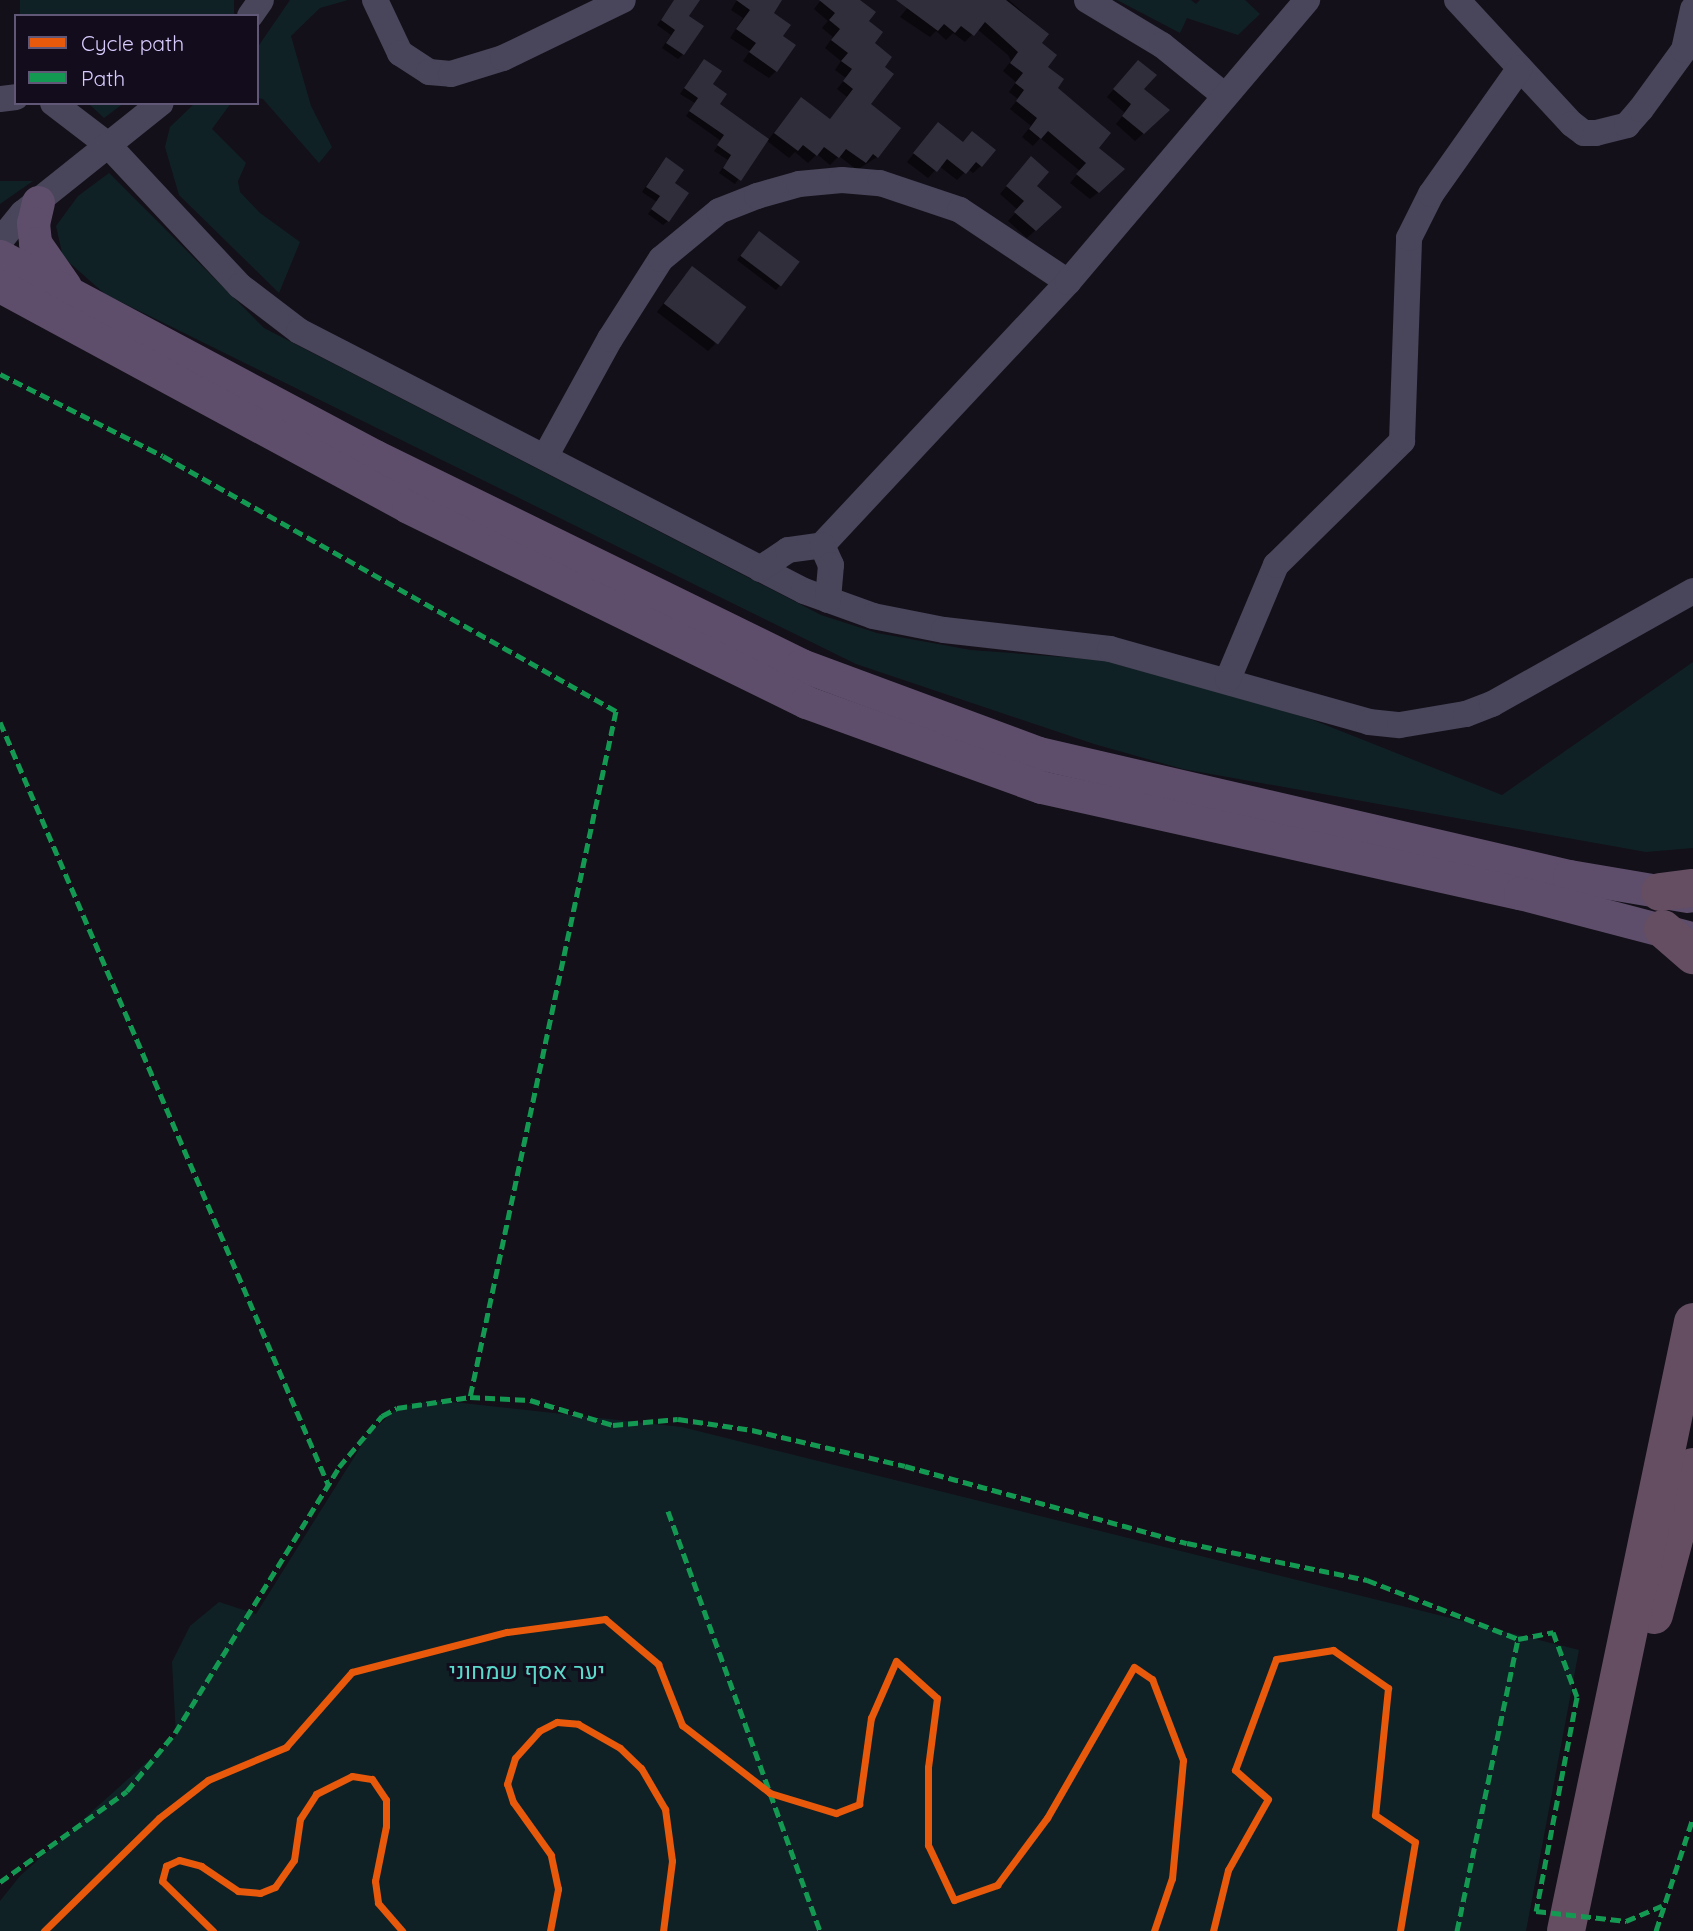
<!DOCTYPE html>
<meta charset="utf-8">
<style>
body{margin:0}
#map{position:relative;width:1693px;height:1931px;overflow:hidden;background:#131019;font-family:Quicksand,Heebo,sans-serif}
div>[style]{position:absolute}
.green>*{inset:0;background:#102125;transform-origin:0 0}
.shadow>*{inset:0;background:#0007}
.building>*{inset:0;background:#312e3c;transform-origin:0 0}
.minor>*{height:26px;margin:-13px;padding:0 13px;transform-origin:13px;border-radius:13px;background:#49455a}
.major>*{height:33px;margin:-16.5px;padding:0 16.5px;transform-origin:16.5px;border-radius:16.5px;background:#5e4e6b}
.highway>*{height:38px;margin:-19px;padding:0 19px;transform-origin:19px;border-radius:19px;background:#654e62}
.quiet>*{height:5px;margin-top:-2.5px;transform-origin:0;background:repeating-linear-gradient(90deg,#139951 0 10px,transparent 0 15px)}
.cycleway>*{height:7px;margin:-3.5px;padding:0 3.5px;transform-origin:3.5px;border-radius:3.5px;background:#e8590c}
span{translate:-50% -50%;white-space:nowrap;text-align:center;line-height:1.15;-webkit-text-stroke:6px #120c1d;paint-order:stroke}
.park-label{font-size:23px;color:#5bd9cb}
.legend{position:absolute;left:14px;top:14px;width:245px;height:91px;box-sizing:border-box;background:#120c1d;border:2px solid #615877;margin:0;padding:9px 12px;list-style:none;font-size:21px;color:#d7cbfd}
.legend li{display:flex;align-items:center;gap:14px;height:35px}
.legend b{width:35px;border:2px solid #615877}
</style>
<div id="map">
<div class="green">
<div style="left:20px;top:0;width:214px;height:16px"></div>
<div style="clip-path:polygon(290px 0,348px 0,320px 8px,291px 36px,311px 106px,332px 147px,319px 163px,263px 99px,257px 98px,257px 48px)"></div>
<div style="clip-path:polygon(1117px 0,1191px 0,1196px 4px,1200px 0,1245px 0,1260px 14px,1238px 35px,1187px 18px,1180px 33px)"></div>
<div style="clip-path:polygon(88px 103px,124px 103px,104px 118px)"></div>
<div style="clip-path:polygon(195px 103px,231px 103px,212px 129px,246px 163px,238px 181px,240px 192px,260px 213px,300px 242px,279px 293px,179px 195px,165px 147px,170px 127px)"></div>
<div style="clip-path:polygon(109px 173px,264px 328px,821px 615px,877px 633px,971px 650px,1103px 660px,1159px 672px,1313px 720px,1502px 795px,1693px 662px,1693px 848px,1646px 852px,1183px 769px,1094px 744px,856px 664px,105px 294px,63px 257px,56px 226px,78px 196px)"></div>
<div style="clip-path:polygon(0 181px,33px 181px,0 204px)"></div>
<div style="clip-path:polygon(435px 1400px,682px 1427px,1579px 1650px,1526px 1931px,0 1931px,0 1901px,20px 1876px,176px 1736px,172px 1662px,190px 1626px,219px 1602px,256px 1614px,368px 1435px,397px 1408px)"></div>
</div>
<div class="shadow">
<div style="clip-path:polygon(675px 0,691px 0,683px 54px,678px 59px,662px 48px,671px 35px,657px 25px)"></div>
<div style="clip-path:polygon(737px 0,778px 0,771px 13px,776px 71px,769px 78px,743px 61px,750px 51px,730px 38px,743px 18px,731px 10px)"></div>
<div style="clip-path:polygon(821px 0,857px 0,866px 21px,882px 67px,868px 104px,877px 157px,857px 170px,839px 156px,830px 165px,817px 154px,808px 163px,795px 152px,789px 158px,766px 140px,735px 184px,719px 173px,728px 160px,714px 151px,721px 141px,686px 116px,695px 103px,680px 94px,699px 66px,718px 105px,768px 140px,794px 107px,829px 121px,847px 97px,837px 89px,846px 78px,835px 70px,841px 61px,825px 48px,833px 37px,822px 28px,828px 21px,814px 9px)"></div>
<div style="clip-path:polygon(914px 0,1009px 0,1047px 34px,1040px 44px,1055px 88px,1097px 148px,1122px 169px,1111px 182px,1090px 199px,1070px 183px,1080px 171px,1040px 138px,1033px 146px,1022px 137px,1031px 126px,1010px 109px,1018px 99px,1009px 92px,1016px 82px,1003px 71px,1011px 61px,1008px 55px,977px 29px,965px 42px,953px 33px,946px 40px,936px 31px,930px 37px,900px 17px)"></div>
<div style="clip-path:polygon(1131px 69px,1160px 118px,1135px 141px,1116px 124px,1125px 113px,1107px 97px)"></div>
<div style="clip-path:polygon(938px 124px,981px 166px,973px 173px,968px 169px,957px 180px,939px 166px,928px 178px,907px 162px)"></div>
<div style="clip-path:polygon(661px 164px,672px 183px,668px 221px,663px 225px,648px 214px,657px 202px,642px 192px)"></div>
<div style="clip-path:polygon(1024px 166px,1035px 186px,1060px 207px,1027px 238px,1008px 221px,1018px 210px,1000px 194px)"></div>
<div style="clip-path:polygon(755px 238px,798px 263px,776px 290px,737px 260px)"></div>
<div style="clip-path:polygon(685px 275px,715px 344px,708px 351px,657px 312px)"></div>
</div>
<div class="building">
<div style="clip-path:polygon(674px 0,700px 0,689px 16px,704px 26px,684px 55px,666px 43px,675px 30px,661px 20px)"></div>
<div style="clip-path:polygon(736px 0,782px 0,774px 13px,791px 25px,783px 36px,796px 45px,777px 72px,749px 52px,756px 43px,736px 29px,750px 10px)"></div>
<div style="clip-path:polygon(819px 0,860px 0,876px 12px,869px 21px,883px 32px,875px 43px,892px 57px,885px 67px,894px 74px,871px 104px,901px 128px,878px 158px,873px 154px,866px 163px,846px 149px,839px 158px,824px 147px,817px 156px,803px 145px,798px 151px,774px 133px,801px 97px,830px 119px,853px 89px,843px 81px,852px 69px,841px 61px,848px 53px,831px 40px,840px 29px,829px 20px,835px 13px)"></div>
<div style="clip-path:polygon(896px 0,1006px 0,1049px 34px,1042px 43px,1057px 55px,1048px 67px,1064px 79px,1058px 88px,1111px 133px,1099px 148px,1125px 169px,1099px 193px,1076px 174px,1086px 163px,1048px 131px,1041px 139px,1029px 129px,1037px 118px,1016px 101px,1024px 90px,1015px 83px,1023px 73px,1010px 63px,1018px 52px,985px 22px,974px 36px,961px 26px,955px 33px,944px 24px,938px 31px)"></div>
<div style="clip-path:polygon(704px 59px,722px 71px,713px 84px,727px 94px,720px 104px,769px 139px,741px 181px,723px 168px,731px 155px,717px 145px,724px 135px,689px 111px,698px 98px,684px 88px)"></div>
<div style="clip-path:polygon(1138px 60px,1157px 75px,1144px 89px,1170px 110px,1144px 134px,1122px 116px,1131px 104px,1113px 89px)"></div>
<div style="clip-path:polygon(938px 122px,963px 142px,972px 131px,996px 150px,982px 167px,976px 162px,966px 174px,947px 159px,937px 172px,913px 153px)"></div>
<div style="clip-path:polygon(1031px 156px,1049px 172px,1037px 186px,1062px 207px,1036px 231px,1014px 212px,1024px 201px,1006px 186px)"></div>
<div style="clip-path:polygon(666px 157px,684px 170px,675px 183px,689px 193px,669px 222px,651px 209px,660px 196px,646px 187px)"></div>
<div style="left:759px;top:231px;width:51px;height:31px;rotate:37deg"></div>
<div style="left:692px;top:266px;width:68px;height:47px;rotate:37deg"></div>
</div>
<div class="minor">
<div style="left:375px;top:0;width:59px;rotate:64.7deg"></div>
<div style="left:400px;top:53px;width:35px;rotate:33deg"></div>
<div style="left:429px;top:72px;width:22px;rotate:5deg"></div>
<div style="left:451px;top:74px;width:54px;rotate:-17.1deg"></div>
<div style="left:503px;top:58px;width:133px;rotate:-25.8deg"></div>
<div style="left:1087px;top:0;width:87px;rotate:31deg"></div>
<div style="left:1162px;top:45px;width:81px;rotate:39deg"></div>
<div style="left:1457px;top:0;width:169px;rotate:47.2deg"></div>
<div style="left:1572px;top:124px;width:15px;rotate:37deg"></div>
<div style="left:1584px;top:133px;width:12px"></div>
<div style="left:1596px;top:133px;width:32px;rotate:-14deg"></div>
<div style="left:1627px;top:125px;width:21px;rotate:-49deg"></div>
<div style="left:1641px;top:109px;width:73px;rotate:-53.9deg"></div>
<div style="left:1684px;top:50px;width:42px;rotate:-77.6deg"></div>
<div style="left:250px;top:16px;width:19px;rotate:-55deg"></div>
<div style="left:0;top:99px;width:16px;rotate:-7deg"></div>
<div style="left:53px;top:103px;width:69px;rotate:37.4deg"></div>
<div style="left:108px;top:145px;width:193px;rotate:46.9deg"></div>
<div style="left:240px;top:286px;width:74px;rotate:37.3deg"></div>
<div style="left:299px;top:331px;width:568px;rotate:27.24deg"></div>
<div style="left:804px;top:591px;width:73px;rotate:19.9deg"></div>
<div style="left:873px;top:616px;width:72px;rotate:11.2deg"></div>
<div style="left:944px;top:630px;width:167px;rotate:6.5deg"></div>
<div style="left:1110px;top:649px;width:269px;rotate:15.7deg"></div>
<div style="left:1369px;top:722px;width:31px;rotate:6deg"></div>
<div style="left:1400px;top:725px;width:67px;rotate:-9.5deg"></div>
<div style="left:1466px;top:714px;width:28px;rotate:-21deg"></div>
<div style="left:1492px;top:704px;width:231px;rotate:-29.3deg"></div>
<div style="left:0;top:241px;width:36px;rotate:-51deg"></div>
<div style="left:23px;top:213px;width:176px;rotate:-38.6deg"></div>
<div style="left:545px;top:457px;width:135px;rotate:-61.2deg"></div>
<div style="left:610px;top:339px;width:95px;rotate:-57.5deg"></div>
<div style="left:661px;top:259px;width:75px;rotate:-39.6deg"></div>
<div style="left:719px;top:211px;width:41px;rotate:-21.5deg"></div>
<div style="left:757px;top:196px;width:44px;rotate:-15.9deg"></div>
<div style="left:799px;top:184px;width:43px;rotate:-5.3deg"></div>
<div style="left:842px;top:180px;width:38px;rotate:5deg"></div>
<div style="left:880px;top:183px;width:84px;rotate:18.6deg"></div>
<div style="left:960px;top:210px;width:130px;rotate:33.7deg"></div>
<div style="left:822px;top:545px;width:360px;rotate:-46.9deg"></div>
<div style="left:1068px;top:282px;width:370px;rotate:-49.7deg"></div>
<div style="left:760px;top:569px;width:34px;rotate:-34deg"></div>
<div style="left:788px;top:550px;width:34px;rotate:-8deg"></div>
<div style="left:822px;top:545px;width:22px;rotate:66deg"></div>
<div style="left:831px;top:565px;width:35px;rotate:95deg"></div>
<div style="left:1228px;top:679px;width:124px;rotate:-67.2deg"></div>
<div style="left:1276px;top:565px;width:177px;rotate:-44.5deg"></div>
<div style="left:1402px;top:441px;width:203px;rotate:-88deg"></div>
<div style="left:1409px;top:238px;width:49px;rotate:-63.4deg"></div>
<div style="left:1431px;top:194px;width:154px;rotate:-54.8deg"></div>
</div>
<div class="major">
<div style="left:38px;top:202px;width:22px;rotate:103deg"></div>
<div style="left:33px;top:223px;width:20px;rotate:84deg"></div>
<div style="left:35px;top:243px;width:52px;rotate:55.1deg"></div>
<div style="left:0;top:256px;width:425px;rotate:28.1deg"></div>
<div style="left:375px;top:456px;width:475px;rotate:26.1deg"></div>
<div style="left:801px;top:665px;width:254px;rotate:20.3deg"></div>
<div style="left:1039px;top:753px;width:544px;rotate:13.07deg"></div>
<div style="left:1569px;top:876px;width:120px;rotate:9.6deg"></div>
<div style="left:0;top:286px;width:464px;rotate:28.4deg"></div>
<div style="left:408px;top:507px;width:443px;rotate:26.1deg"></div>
<div style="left:806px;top:702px;width:250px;rotate:19.9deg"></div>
<div style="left:1041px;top:787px;width:491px;rotate:12.5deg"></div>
<div style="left:1520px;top:893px;width:174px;rotate:14.7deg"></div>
</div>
<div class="highway">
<div style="left:1660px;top:892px;width:33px;rotate:-7deg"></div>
<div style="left:1663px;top:929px;width:40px;rotate:41deg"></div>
<div style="left:1654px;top:1615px;width:153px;rotate:-75.2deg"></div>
<div style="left:1566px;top:1931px;width:622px;rotate:-78.22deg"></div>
</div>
<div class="quiet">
<div style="left:0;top:374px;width:182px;rotate:26.7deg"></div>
<div style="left:163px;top:456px;width:520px;rotate:29.38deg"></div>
<div style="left:616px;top:711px;width:701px;rotate:102.01deg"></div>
<div style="left:0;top:722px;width:830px;rotate:66.71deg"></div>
<div style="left:668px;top:1511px;width:447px;rotate:70.1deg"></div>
<div style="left:0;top:1882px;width:156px;rotate:-35.6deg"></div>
<div style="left:127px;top:1791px;width:75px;rotate:-50.4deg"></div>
<div style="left:175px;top:1733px;width:312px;rotate:-58.3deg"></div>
<div style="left:339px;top:1467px;width:67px;rotate:-49.9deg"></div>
<div style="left:382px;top:1416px;width:17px;rotate:-28deg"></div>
<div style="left:397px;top:1408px;width:74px;rotate:-8.6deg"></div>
<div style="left:470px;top:1397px;width:60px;rotate:2.9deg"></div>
<div style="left:530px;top:1400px;width:87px;rotate:16.8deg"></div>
<div style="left:613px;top:1425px;width:65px;rotate:-5.3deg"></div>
<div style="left:678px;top:1419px;width:75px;rotate:8.5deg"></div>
<div style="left:752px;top:1430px;width:157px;rotate:13.2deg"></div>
<div style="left:905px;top:1466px;width:292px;rotate:15.3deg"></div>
<div style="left:1187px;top:1543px;width:184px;rotate:11.6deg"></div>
<div style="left:1367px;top:1580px;width:162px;rotate:21.3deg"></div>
<div style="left:1518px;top:1639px;width:36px;rotate:-11deg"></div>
<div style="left:1553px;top:1632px;width:69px;rotate:69.7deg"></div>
<div style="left:1577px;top:1697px;width:218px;rotate:100.8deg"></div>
<div style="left:1536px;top:1911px;width:91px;rotate:6.3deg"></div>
<div style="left:1626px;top:1921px;width:39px;rotate:-23deg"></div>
<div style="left:1457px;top:1931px;width:298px;rotate:-78.2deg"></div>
<div style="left:1656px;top:1931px;width:119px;rotate:-71.9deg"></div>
</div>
<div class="cycleway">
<div style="left:44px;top:1931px;width:161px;rotate:-44.5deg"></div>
<div style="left:159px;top:1818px;width:62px;rotate:-37.8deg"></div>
<div style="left:208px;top:1780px;width:85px;rotate:-22.9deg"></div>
<div style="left:286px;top:1747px;width:100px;rotate:-48.7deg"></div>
<div style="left:352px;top:1672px;width:160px;rotate:-14.5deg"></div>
<div style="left:507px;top:1632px;width:99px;rotate:-7.6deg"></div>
<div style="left:605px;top:1619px;width:70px;rotate:40.3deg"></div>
<div style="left:658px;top:1664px;width:66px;rotate:68.5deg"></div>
<div style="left:682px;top:1725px;width:111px;rotate:37.7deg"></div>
<div style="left:770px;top:1793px;width:69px;rotate:16.9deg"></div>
<div style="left:836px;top:1813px;width:25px;rotate:-21deg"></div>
<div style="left:859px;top:1804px;width:87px;rotate:-82.1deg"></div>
<div style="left:871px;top:1718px;width:62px;rotate:-66.3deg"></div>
<div style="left:896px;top:1661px;width:55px;rotate:42.1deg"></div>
<div style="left:937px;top:1698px;width:70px;rotate:97.4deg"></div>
<div style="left:928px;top:1767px;width:78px;rotate:90deg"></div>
<div style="left:928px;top:1845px;width:61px;rotate:64.7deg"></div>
<div style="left:954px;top:1900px;width:46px;rotate:-19.2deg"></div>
<div style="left:997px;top:1885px;width:84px;rotate:-53.3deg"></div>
<div style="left:1047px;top:1818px;width:174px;rotate:-60.1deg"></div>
<div style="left:1134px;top:1667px;width:22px;rotate:34deg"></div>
<div style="left:1152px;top:1679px;width:87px;rotate:69.1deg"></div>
<div style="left:1183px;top:1760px;width:119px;rotate:95.3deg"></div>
<div style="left:1172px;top:1878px;width:56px;rotate:108.8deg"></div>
<div style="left:213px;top:1931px;width:71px;rotate:-135.6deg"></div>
<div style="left:162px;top:1881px;width:16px;rotate:-75deg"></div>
<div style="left:166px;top:1866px;width:14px;rotate:-25deg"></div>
<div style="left:179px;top:1860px;width:23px;rotate:15deg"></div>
<div style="left:201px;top:1866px;width:45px;rotate:34deg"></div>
<div style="left:238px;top:1891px;width:22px;rotate:5deg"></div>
<div style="left:260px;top:1893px;width:16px;rotate:-22deg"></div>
<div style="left:275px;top:1887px;width:33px;rotate:-55deg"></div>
<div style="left:294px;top:1860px;width:41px;rotate:-81.7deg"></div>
<div style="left:300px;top:1819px;width:30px;rotate:-57deg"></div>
<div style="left:316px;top:1794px;width:40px;rotate:-26.6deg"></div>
<div style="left:352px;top:1776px;width:20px;rotate:9deg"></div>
<div style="left:372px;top:1779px;width:25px;rotate:56deg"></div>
<div style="left:386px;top:1800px;width:26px;rotate:90deg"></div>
<div style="left:386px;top:1826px;width:56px;rotate:101.3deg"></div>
<div style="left:375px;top:1881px;width:22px;rotate:82deg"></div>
<div style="left:378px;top:1903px;width:37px;rotate:49deg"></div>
<div style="left:550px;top:1931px;width:43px;rotate:-79.2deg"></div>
<div style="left:558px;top:1889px;width:35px;rotate:-102deg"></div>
<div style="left:551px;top:1855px;width:65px;rotate:-125.6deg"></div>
<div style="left:513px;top:1802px;width:19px;rotate:-108deg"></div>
<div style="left:507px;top:1784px;width:27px;rotate:-73deg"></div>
<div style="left:515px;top:1758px;width:36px;rotate:-48deg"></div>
<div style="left:539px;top:1731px;width:20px;rotate:-27deg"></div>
<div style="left:557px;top:1722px;width:21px;rotate:5deg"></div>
<div style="left:578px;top:1724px;width:48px;rotate:29.7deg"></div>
<div style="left:620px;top:1748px;width:29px;rotate:44deg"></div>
<div style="left:641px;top:1768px;width:48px;rotate:59.7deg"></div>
<div style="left:665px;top:1809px;width:52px;rotate:82.3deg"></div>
<div style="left:672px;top:1861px;width:71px;rotate:97.3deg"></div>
<div style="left:1213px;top:1931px;width:63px;rotate:-76.2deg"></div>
<div style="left:1228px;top:1870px;width:81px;rotate:-60.6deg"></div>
<div style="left:1268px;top:1799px;width:44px;rotate:-138.7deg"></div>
<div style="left:1235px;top:1770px;width:118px;rotate:-69.7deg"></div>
<div style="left:1276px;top:1659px;width:58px;rotate:-9deg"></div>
<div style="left:1333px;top:1650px;width:67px;rotate:34.6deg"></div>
<div style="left:1388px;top:1688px;width:128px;rotate:95.8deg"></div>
<div style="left:1375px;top:1815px;width:48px;rotate:34deg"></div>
<div style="left:1415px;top:1842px;width:90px;rotate:99.6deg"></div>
</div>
<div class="park-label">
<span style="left:527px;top:1671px">יער אסף שמחוני</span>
</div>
<ul class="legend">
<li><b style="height:9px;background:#e8590c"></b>Cycle path</li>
<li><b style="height:9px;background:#139951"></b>Path</li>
</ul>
</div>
